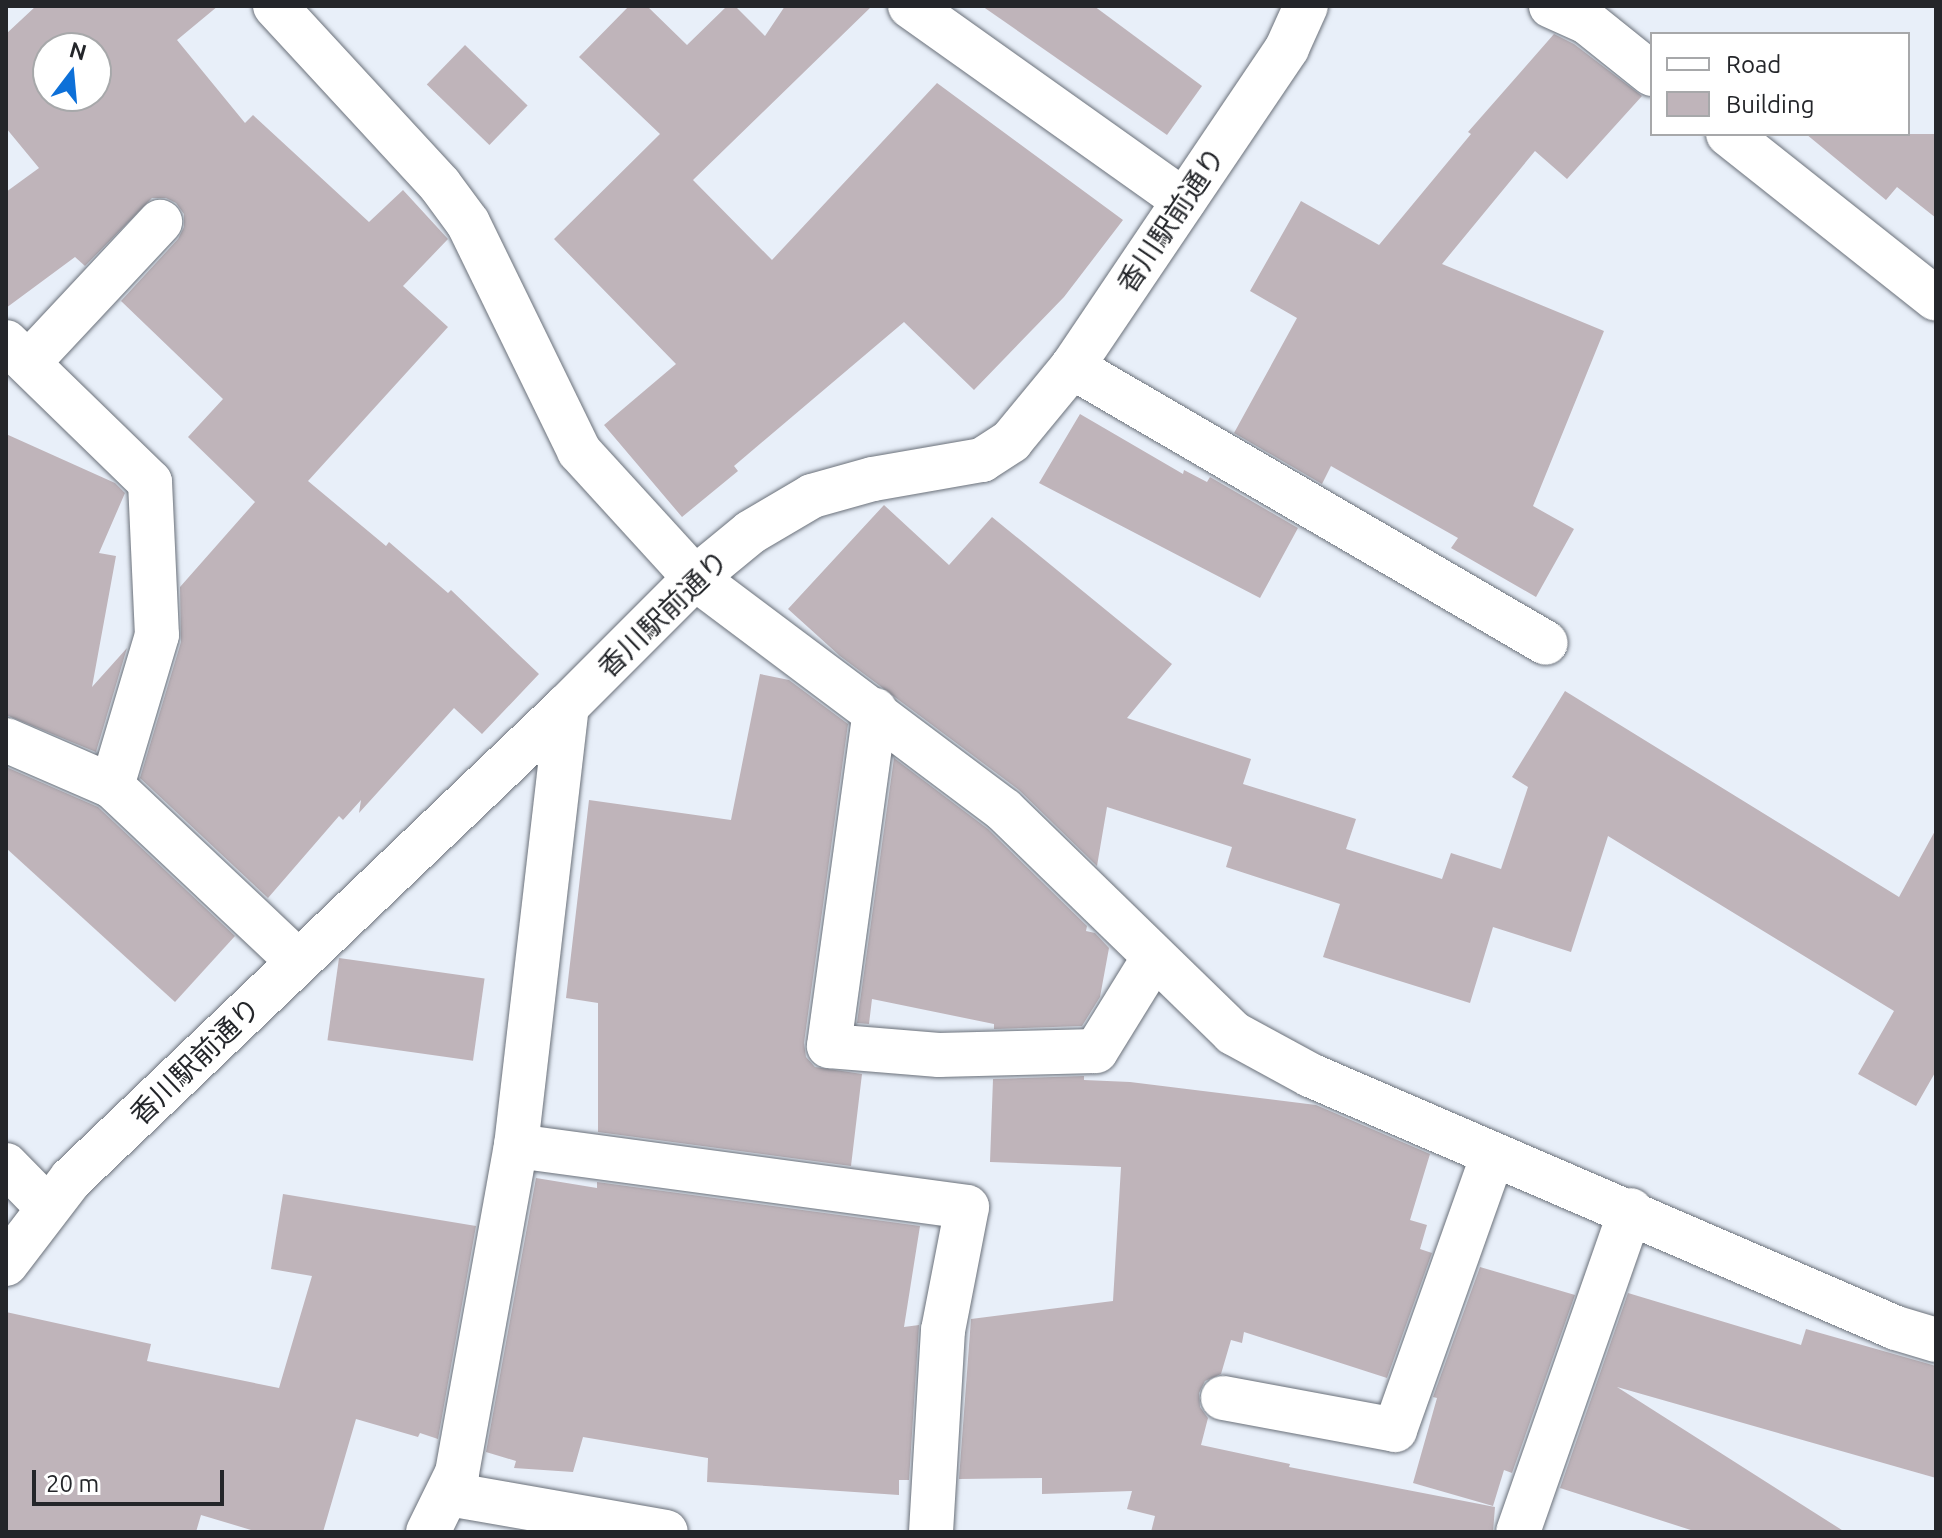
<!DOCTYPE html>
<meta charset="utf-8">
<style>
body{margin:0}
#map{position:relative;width:1942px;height:1538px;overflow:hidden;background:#e8eff9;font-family:Ubuntu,"Noto Sans JP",sans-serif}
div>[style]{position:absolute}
.building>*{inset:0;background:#bfb4ba;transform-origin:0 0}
.roads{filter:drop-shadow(0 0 2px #6b717a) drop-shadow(0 0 2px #6b717a)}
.minor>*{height:44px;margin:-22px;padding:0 22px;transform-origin:22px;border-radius:22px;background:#fff}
span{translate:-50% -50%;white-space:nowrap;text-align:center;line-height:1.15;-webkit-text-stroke:8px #fff;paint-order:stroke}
.street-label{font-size:28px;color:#24262a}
.frame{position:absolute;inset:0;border:8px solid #24262a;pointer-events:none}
.legend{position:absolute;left:1650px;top:32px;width:260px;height:104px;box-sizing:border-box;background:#fff;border:2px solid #a7a8aa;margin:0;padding:10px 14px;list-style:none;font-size:24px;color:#24262a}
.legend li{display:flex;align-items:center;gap:16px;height:40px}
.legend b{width:40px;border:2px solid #a7a8aa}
.north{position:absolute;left:32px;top:32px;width:80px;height:80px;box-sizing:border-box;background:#fff;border:2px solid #a7a8aa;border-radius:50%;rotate:16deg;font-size:22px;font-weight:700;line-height:32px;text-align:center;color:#24262a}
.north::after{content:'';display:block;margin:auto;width:28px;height:36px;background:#0d70d8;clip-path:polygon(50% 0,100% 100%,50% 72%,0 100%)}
.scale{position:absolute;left:32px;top:1470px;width:192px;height:36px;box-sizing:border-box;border:4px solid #24262a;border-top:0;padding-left:10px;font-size:24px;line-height:28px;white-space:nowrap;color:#24262a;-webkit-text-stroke:6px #fff;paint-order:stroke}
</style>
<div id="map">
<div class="building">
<div style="clip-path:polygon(evenodd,36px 6px,218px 6px,177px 40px,245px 123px,253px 115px,369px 222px,403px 190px,448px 239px,403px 286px,448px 327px,308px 481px,386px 546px,389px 542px,448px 593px,451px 590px,539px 674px,482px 734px,454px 708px,359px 813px,361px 800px,343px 820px,339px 816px,268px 898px,140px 778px,181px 642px,180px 587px,255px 502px,188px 437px,223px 399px,121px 301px,178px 239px,184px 227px,184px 214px,176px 203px,166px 198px,152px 198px,85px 266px,75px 257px,6px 308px,6px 192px,39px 168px,6px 128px,6px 34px,36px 6px,48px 48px,96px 48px,96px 96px,48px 96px,48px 48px)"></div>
<div style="clip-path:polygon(629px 6px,647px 6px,687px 45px,727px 6px,735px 6px,765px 36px,785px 6px,872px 6px,693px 180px,772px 260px,937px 83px,1123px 220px,1064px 297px,974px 390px,904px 322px,734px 466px,738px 471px,682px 517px,604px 425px,676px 364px,554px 239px,660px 134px,579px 57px)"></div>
<div style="clip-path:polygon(982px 6px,1094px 6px,1202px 86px,1167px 135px)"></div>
<div style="clip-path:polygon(1554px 34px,1574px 44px,1642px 96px,1567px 179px,1535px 151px,1442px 264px,1604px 331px,1533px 506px,1574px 529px,1536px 597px,1451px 548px,1458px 538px,1331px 466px,1322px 484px,1234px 433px,1297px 318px,1250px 291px,1301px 201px,1379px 245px,1471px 134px,1468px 132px)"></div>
<div style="left:465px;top:45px;width:87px;height:55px;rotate:44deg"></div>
<div style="clip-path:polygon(1806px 134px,1936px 134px,1936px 218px,1897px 187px,1886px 200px)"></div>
<div style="clip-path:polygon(1080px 414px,1183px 474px,1184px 470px,1207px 482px,1210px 477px,1298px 528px,1260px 598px,1039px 483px)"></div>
<div style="clip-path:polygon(6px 434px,115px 483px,125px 493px,99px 553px,116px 556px,92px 687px,127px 648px,96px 752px,6px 715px)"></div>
<div style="clip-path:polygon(884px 505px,949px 565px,992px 517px,1172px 664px,1127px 718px,1251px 759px,1243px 784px,1356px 819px,1346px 849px,1442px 879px,1451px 853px,1501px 869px,1528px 787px,1512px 777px,1565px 691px,1899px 897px,1936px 829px,1936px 1071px,1916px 1106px,1858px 1074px,1894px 1011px,1608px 836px,1571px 952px,1493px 927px,1470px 1003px,1323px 957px,1340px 904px,1226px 867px,1232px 847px,1107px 807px,1097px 866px,1019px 790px,840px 656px,788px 609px)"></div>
<div style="clip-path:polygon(760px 674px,789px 680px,848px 724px,804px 1043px,806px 1057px,815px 1067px,862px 1074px,851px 1166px,598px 1132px,598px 1003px,566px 998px,589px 800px,731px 820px)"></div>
<div style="clip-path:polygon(894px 758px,988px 829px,1087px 926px,1086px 931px,1095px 933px,1109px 948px,1100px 997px,1082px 1026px,994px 1029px,994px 1024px,872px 999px,869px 1024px,857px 1023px)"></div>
<div style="clip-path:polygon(6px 767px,98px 807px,235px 936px,175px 1002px,6px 848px)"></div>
<div style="left:339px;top:958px;width:147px;height:83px;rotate:8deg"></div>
<div style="clip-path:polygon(1084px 1076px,1084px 1080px,1130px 1082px,1316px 1105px,1430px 1154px,1410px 1220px,1427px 1225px,1420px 1249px,1432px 1253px,1387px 1378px,1244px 1332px,1242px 1343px,1231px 1340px,1221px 1374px,1205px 1381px,1199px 1393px,1200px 1407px,1208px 1418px,1201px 1445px,1290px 1464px,1289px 1467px,1495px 1507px,1493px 1532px,1151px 1532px,1155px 1516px,1127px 1509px,1132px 1491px,1042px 1494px,1042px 1478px,959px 1479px,971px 1319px,1113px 1301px,1121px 1167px,990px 1162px,993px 1079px)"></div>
<div style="clip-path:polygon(536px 1178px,597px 1188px,597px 1182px,920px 1226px,904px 1327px,919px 1325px,909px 1480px,899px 1480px,899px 1495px,707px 1482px,708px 1458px,583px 1437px,573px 1472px,514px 1468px,516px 1461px,486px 1452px)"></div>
<div style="clip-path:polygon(283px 1194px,476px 1226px,438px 1439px,420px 1433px,418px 1437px,356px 1419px,323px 1532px,258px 1532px,201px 1515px,196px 1532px,6px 1532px,6px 1312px,151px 1344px,147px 1361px,279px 1388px,312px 1276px,271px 1269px)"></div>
<div style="clip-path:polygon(1480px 1267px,1575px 1295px,1512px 1473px,1504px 1470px,1493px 1506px,1413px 1483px,1437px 1398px,1433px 1397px)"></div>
<div style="clip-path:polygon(1628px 1293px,1801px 1345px,1806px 1329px,1936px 1366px,1936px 1478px,1617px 1387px,1845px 1532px,1697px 1532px,1560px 1488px)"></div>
</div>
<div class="roads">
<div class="minor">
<div style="left:275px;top:6px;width:243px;rotate:47.3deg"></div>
<div style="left:440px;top:185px;width:47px;rotate:53.6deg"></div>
<div style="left:468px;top:223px;width:254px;rotate:64deg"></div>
<div style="left:579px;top:451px;width:172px;rotate:47.6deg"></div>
<div style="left:695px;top:578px;width:386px;rotate:36.9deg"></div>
<div style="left:1004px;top:810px;width:320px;rotate:44.2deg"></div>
<div style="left:1233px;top:1033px;width:88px;rotate:28.6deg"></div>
<div style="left:1310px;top:1075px;width:638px;rotate:23.35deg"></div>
<div style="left:1896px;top:1328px;width:42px;rotate:16.7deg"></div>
<div style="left:910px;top:6px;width:336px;rotate:35.4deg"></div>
<div style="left:1551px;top:6px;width:39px;rotate:24deg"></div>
<div style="left:1587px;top:22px;width:83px;rotate:38.7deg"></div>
<div style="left:1728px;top:134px;width:265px;rotate:38.4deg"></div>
<div style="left:6px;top:342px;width:201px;rotate:44.2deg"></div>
<div style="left:150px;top:482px;width:153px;rotate:87.4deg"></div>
<div style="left:157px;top:635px;width:158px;rotate:106.6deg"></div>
<div style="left:112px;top:786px;width:255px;rotate:43.3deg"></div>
<div style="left:29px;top:362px;width:192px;rotate:-46.9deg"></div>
<div style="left:1072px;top:367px;width:548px;rotate:30.21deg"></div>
<div style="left:875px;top:710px;width:339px;rotate:97.8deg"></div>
<div style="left:829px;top:1046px;width:110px;rotate:4.7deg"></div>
<div style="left:939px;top:1055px;width:157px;rotate:-1.5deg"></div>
<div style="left:1096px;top:1051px;width:110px;rotate:-58.3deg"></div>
<div style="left:6px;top:740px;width:116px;rotate:23.5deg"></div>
<div style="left:516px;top:1146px;width:455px;rotate:7.7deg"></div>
<div style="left:967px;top:1207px;width:125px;rotate:101deg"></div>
<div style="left:943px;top:1330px;width:202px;rotate:93.4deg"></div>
<div style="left:6px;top:1165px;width:59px;rotate:45.7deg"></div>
<div style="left:6px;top:1264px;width:107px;rotate:-52.6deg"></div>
<div style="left:71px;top:1179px;width:685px;rotate:-43.64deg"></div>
<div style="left:567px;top:706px;width:181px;rotate:-45deg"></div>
<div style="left:695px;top:578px;width:72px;rotate:-39.4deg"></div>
<div style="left:751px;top:532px;width:71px;rotate:-30.5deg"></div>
<div style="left:812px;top:496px;width:63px;rotate:-15.6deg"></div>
<div style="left:873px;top:479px;width:111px;rotate:-9.9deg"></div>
<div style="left:982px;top:460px;width:35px;rotate:-33deg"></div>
<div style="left:1011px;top:441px;width:96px;rotate:-50.5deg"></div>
<div style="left:1072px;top:367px;width:385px;rotate:-56deg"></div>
<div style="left:1287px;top:48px;width:46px;rotate:-65.7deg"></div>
<div style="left:1223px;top:1398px;width:175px;rotate:10.5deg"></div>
<div style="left:1395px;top:1430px;width:292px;rotate:-70.4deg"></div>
<div style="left:449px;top:1494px;width:220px;rotate:9.9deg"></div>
<div style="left:428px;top:1532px;width:66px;rotate:-63.8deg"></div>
<div style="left:457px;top:1473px;width:332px;rotate:-79.8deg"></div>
<div style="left:516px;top:1146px;width:443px;rotate:-83.4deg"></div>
<div style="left:1518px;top:1532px;width:341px;rotate:-70.7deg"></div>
</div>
</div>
<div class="street-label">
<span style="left:1171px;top:220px;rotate:-56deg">香川駅前通り</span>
<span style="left:663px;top:614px;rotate:-44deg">香川駅前通り</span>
<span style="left:195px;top:1061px;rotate:-44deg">香川駅前通り</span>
</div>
<div class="frame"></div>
<ul class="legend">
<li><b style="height:10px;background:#fff"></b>Road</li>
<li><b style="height:22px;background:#bfb4ba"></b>Building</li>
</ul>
<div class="north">N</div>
<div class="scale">20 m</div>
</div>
